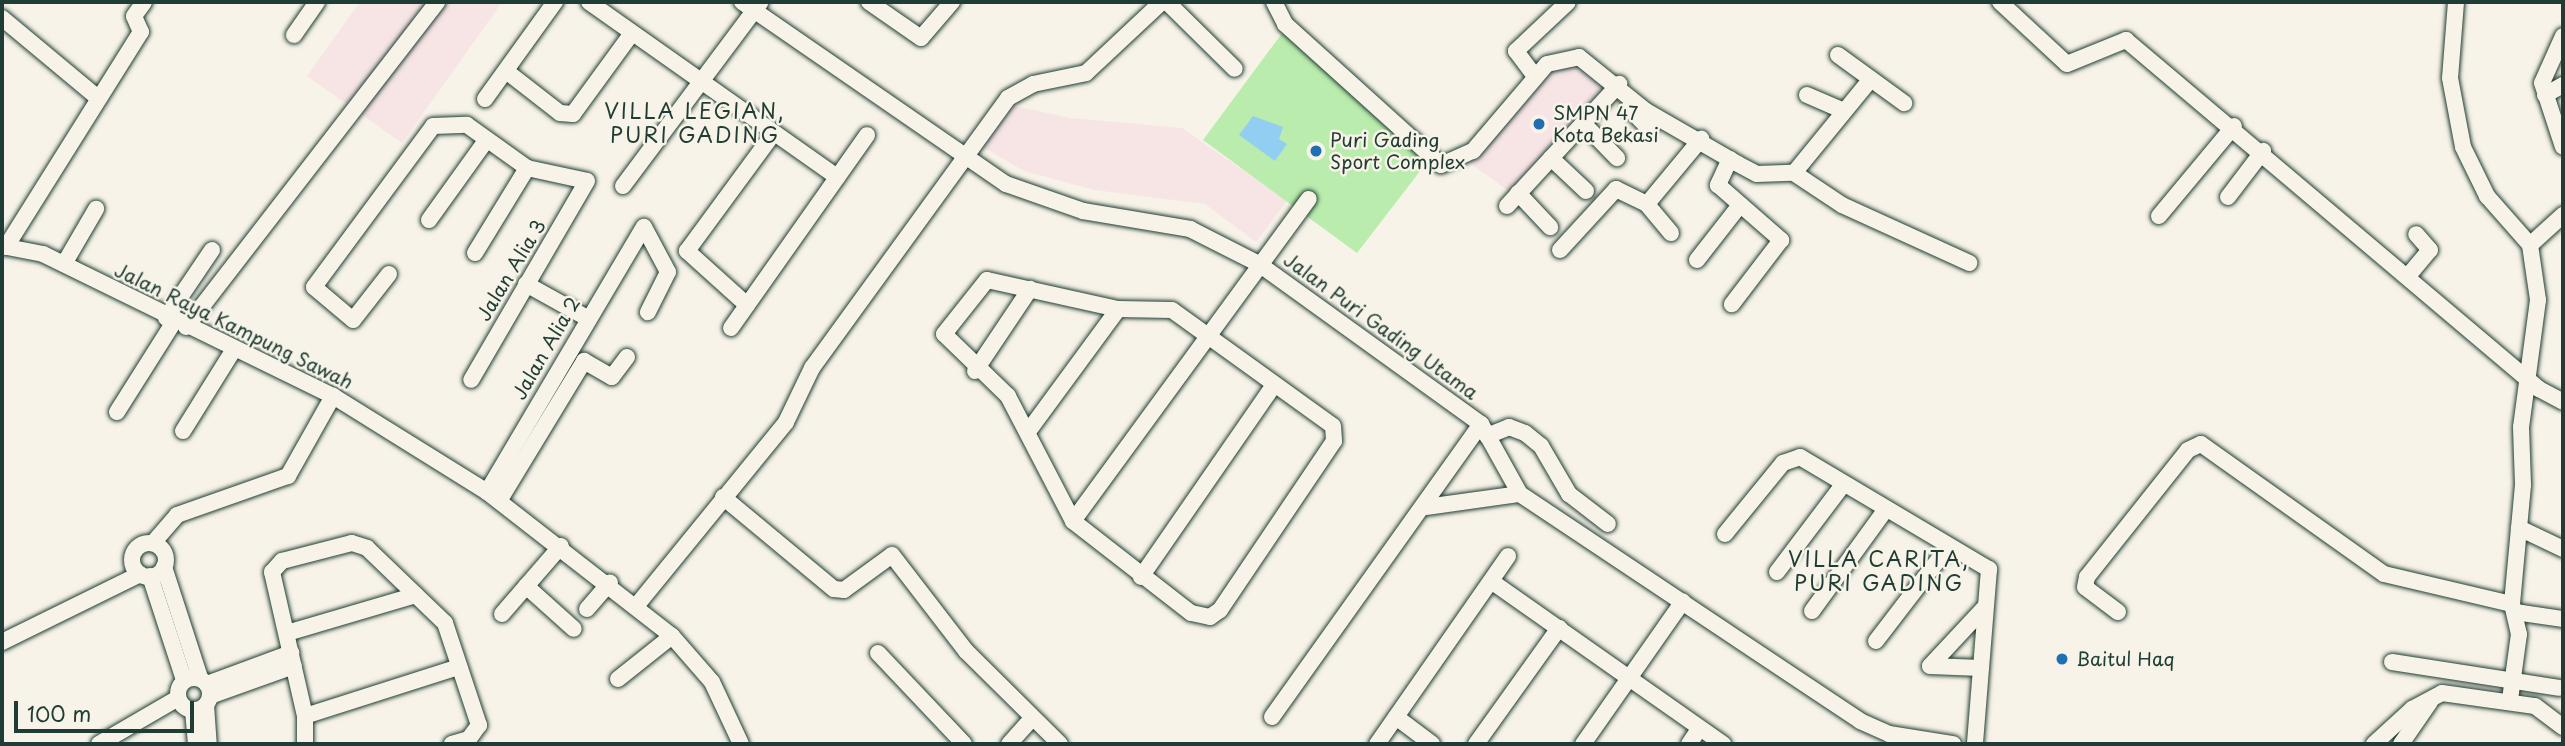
<!DOCTYPE html>
<style>
body{margin:0}
#map{position:relative;width:2565px;height:746px;overflow:hidden;background:#f7f3e8;font-family:"Playpen Sans",sans-serif}
div>[style]{position:absolute}
.built>*{inset:0;background:#f7e4e5}
.green>*{inset:0;background:#baecad}
.water>*{inset:0;background:#92cdf2}
.roads{filter:drop-shadow(0 0 2px #1f3d34) drop-shadow(0 0 2px #1f3d34)}
.minor>*{height:16px;margin:-8px;padding:0 8px;transform-origin:8px;border-radius:8px;background:#f7f3e8}
.minor>.ring{margin:-8px;padding:0;box-sizing:content-box;background:none;border:16px solid #f7f3e8;border-radius:50%}
.dots>*{width:19px;height:19px;translate:-50% -50%;box-sizing:border-box;border:4px solid #f7f3e8;border-radius:50%}
span{translate:-50% -50%;white-space:nowrap;text-align:center;line-height:1.15;-webkit-text-stroke:5px #f7f3e8;paint-order:stroke}
.poi-label{font-size:19px;color:#1f3d34}
.left{translate:0 -50%;text-align:left}
.street-label{font-size:19px;color:#1f3d34}
.neighbourhood-label{font-size:21px;color:#1f3d34;letter-spacing:2px}
.frame{position:absolute;inset:0;border:4px solid #1f3d34;pointer-events:none}
.scale{position:absolute;left:14px;top:701px;width:180px;height:32px;box-sizing:border-box;border:4px solid #1f3d34;border-top:0;padding-left:9px;font-size:21px;line-height:24px;white-space:nowrap;color:#1f3d34;-webkit-text-stroke:5px #f7f3e8;paint-order:stroke}
</style>
<div id="map">
<div class="built">
<div style="clip-path:polygon(360px 2px,502px 2px,402px 143px,307px 76px)"></div>
<div style="clip-path:polygon(1576px 65px,1612px 87px,1514px 195px,1469px 162px,1546px 67px)"></div>
<div style="clip-path:polygon(1006px 104px,1070px 118px,1182px 128px,1287px 201px,1256px 242px,1205px 204px,1095px 190px,1024px 171px,976px 143px)"></div>
</div>
<div class="green">
<div style="clip-path:polygon(1283px 32px,1427px 162px,1357px 253px,1203px 140px)"></div>
</div>
<div class="water">
<div style="clip-path:polygon(1253px 116px,1283px 127px,1279px 139px,1287px 144px,1275px 161px,1239px 135px)"></div>
</div>
<div class="roads">
<div class="minor">
<div style="left:589px;top:2px;width:304px;rotate:35.2deg"></div>
<div style="left:742px;top:2px;width:321px;rotate:34.6deg"></div>
<div style="left:1006px;top:184px;width:82px;rotate:19.3deg"></div>
<div style="left:1083px;top:211px;width:109px;rotate:9.5deg"></div>
<div style="left:1190px;top:229px;width:77px;rotate:26.9deg"></div>
<div style="left:1259px;top:264px;width:274px;rotate:35.8deg"></div>
<div style="left:1481px;top:424px;width:80px;rotate:60.9deg"></div>
<div style="left:1520px;top:494px;width:409px;rotate:33.7deg"></div>
<div style="left:1860px;top:721px;width:32px;rotate:24deg"></div>
<div style="left:1889px;top:734px;width:65px;rotate:8.9deg"></div>
<div style="left:869px;top:2px;width:63px;rotate:34.7deg"></div>
<div style="left:921px;top:38px;width:48px;rotate:-49.3deg"></div>
<div style="left:1167px;top:2px;width:95px;rotate:44.6deg"></div>
<div style="left:1274px;top:2px;width:25px;rotate:63deg"></div>
<div style="left:1285px;top:24px;width:210px;rotate:42.1deg"></div>
<div style="left:1441px;top:165px;width:35px;rotate:-24deg"></div>
<div style="left:1473px;top:151px;width:114px;rotate:-49.6deg"></div>
<div style="left:1547px;top:64px;width:33px;rotate:-12deg"></div>
<div style="left:1579px;top:57px;width:86px;rotate:38.9deg"></div>
<div style="left:1646px;top:111px;width:106px;rotate:29.9deg"></div>
<div style="left:1738px;top:164px;width:21px;rotate:28deg"></div>
<div style="left:1757px;top:174px;width:37px;rotate:-2deg"></div>
<div style="left:1794px;top:173px;width:58px;rotate:33.7deg"></div>
<div style="left:1842px;top:205px;width:140px;rotate:24.5deg"></div>
<div style="left:2000px;top:2px;width:91px;rotate:42.8deg"></div>
<div style="left:2067px;top:64px;width:64px;rotate:-22.1deg"></div>
<div style="left:2126px;top:40px;width:541px;rotate:40.2deg"></div>
<div style="left:2539px;top:389px;width:27px;rotate:28deg"></div>
<div style="left:2456px;top:2px;width:76px;rotate:94.5deg"></div>
<div style="left:2450px;top:78px;width:70px;rotate:79.3deg"></div>
<div style="left:2463px;top:147px;width:55px;rotate:63.9deg"></div>
<div style="left:2487px;top:196px;width:65px;rotate:48.7deg"></div>
<div style="left:2530px;top:245px;width:56px;rotate:81.7deg"></div>
<div style="left:2538px;top:300px;width:128px;rotate:97.6deg"></div>
<div style="left:2521px;top:427px;width:58px;rotate:88deg"></div>
<div style="left:2523px;top:485px;width:120px;rotate:95.3deg"></div>
<div style="left:2512px;top:604px;width:31px;rotate:77deg"></div>
<div style="left:2519px;top:634px;width:67px;rotate:97.8deg"></div>
<div style="left:2px;top:18px;width:125px;rotate:39.8deg"></div>
<div style="left:294px;top:35px;width:40px;rotate:-55.1deg"></div>
<div style="left:2563px;top:36px;width:51px;rotate:114.1deg"></div>
<div style="left:2542px;top:83px;width:67px;rotate:71.8deg"></div>
<div style="left:1838px;top:55px;width:82px;rotate:36deg"></div>
<div style="left:506px;top:71px;width:68px;rotate:37.9deg"></div>
<div style="left:560px;top:113px;width:13px;rotate:4deg"></div>
<div style="left:573px;top:114px;width:100px;rotate:-53.9deg"></div>
<div style="left:1534px;top:75px;width:30px;rotate:-127deg"></div>
<div style="left:1516px;top:51px;width:71px;rotate:-43.3deg"></div>
<div style="left:1807px;top:95px;width:40px;rotate:23.4deg"></div>
<div style="left:2545px;top:95px;width:21px;rotate:-29deg"></div>
<div style="left:485px;top:99px;width:120px;rotate:-54.2deg"></div>
<div style="left:1629px;top:108px;width:29px;rotate:46deg"></div>
<div style="left:1583px;top:123px;width:49px;rotate:45.8deg"></div>
<div style="left:1551px;top:158px;width:48px;rotate:43.3deg"></div>
<div style="left:1730px;top:159px;width:29px;rotate:115deg"></div>
<div style="left:1718px;top:185px;width:84px;rotate:41.1deg"></div>
<div style="left:1781px;top:240px;width:81px;rotate:127.4deg"></div>
<div style="left:1794px;top:173px;width:120px;rotate:-50.7deg"></div>
<div style="left:623px;top:186px;width:229px;rotate:-53.2deg"></div>
<div style="left:1518px;top:193px;width:47px;rotate:46.7deg"></div>
<div style="left:2228px;top:197px;width:58px;rotate:-52.7deg"></div>
<div style="left:1507px;top:206px;width:166px;rotate:-47.4deg"></div>
<div style="left:2159px;top:216px;width:117px;rotate:-50.2deg"></div>
<div style="left:429px;top:220px;width:96px;rotate:-54.3deg"></div>
<div style="left:1671px;top:233px;width:38px;rotate:-130deg"></div>
<div style="left:1647px;top:204px;width:85px;rotate:-50.3deg"></div>
<div style="left:2530px;top:245px;width:45px;rotate:-42.3deg"></div>
<div style="left:2px;top:246px;width:42px;rotate:11deg"></div>
<div style="left:43px;top:254px;width:323px;rotate:26.1deg"></div>
<div style="left:333px;top:396px;width:181px;rotate:31.9deg"></div>
<div style="left:487px;top:492px;width:234px;rotate:37.9deg"></div>
<div style="left:672px;top:636px;width:61px;rotate:49deg"></div>
<div style="left:712px;top:682px;width:68px;rotate:64.9deg"></div>
<div style="left:6px;top:247px;width:254px;rotate:-57.9deg"></div>
<div style="left:141px;top:32px;width:17px;rotate:-114deg"></div>
<div style="left:134px;top:16px;width:17px;rotate:-54deg"></div>
<div style="left:1560px;top:250px;width:83px;rotate:-47.4deg"></div>
<div style="left:1616px;top:189px;width:34px;rotate:26deg"></div>
<div style="left:475px;top:253px;width:100px;rotate:-58.5deg"></div>
<div style="left:1697px;top:260px;width:70px;rotate:-52deg"></div>
<div style="left:64px;top:264px;width:64px;rotate:-59.8deg"></div>
<div style="left:389px;top:274px;width:58px;rotate:128deg"></div>
<div style="left:353px;top:320px;width:51px;rotate:-139.8deg"></div>
<div style="left:314px;top:287px;width:200px;rotate:-53.5deg"></div>
<div style="left:433px;top:126px;width:34px;rotate:-2deg"></div>
<div style="left:467px;top:125px;width:74px;rotate:35.6deg"></div>
<div style="left:527px;top:168px;width:61px;rotate:12.2deg"></div>
<div style="left:587px;top:181px;width:230px;rotate:120.2deg"></div>
<div style="left:2408px;top:276px;width:34px;rotate:-50deg"></div>
<div style="left:2430px;top:250px;width:21px;rotate:-131deg"></div>
<div style="left:987px;top:280px;width:134px;rotate:12.5deg"></div>
<div style="left:1118px;top:309px;width:54px;rotate:1.1deg"></div>
<div style="left:1172px;top:310px;width:198px;rotate:35.8deg"></div>
<div style="left:1333px;top:426px;width:15px;rotate:86deg"></div>
<div style="left:1334px;top:441px;width:204px;rotate:124deg"></div>
<div style="left:1220px;top:610px;width:12px;rotate:145deg"></div>
<div style="left:1210px;top:617px;width:19px;rotate:-168deg"></div>
<div style="left:1191px;top:613px;width:150px;rotate:-142.1deg"></div>
<div style="left:1073px;top:521px;width:141px;rotate:-117.5deg"></div>
<div style="left:1008px;top:396px;width:89px;rotate:-135.9deg"></div>
<div style="left:944px;top:334px;width:69px;rotate:-51.5deg"></div>
<div style="left:526px;top:284px;width:70px;rotate:29.1deg"></div>
<div style="left:747px;top:305px;width:81px;rotate:-138deg"></div>
<div style="left:687px;top:251px;width:145px;rotate:-53.7deg"></div>
<div style="left:166px;top:318px;width:82px;rotate:-55.9deg"></div>
<div style="left:186px;top:327px;width:411px;rotate:-52.3deg"></div>
<div style="left:731px;top:328px;width:236px;rotate:-54.8deg"></div>
<div style="left:975px;top:371px;width:99px;rotate:-56.1deg"></div>
<div style="left:117px;top:412px;width:107px;rotate:-57.7deg"></div>
<div style="left:1030px;top:429px;width:149px;rotate:-53.7deg"></div>
<div style="left:183px;top:431px;width:97px;rotate:-58.1deg"></div>
<div style="left:1487px;top:436px;width:24px;rotate:-22deg"></div>
<div style="left:1509px;top:427px;width:17px;rotate:21deg"></div>
<div style="left:1525px;top:433px;width:21px;rotate:39deg"></div>
<div style="left:1541px;top:446px;width:56px;rotate:59.7deg"></div>
<div style="left:1569px;top:494px;width:49px;rotate:37.6deg"></div>
<div style="left:487px;top:492px;width:308px;rotate:-59.4deg"></div>
<div style="left:644px;top:227px;width:51px;rotate:61.9deg"></div>
<div style="left:668px;top:272px;width:45px;rotate:116.6deg"></div>
<div style="left:723px;top:497px;width:144px;rotate:39.7deg"></div>
<div style="left:834px;top:589px;width:10px;rotate:6deg"></div>
<div style="left:844px;top:590px;width:59px;rotate:-36.1deg"></div>
<div style="left:892px;top:555px;width:121px;rotate:52.4deg"></div>
<div style="left:966px;top:651px;width:132px;rotate:44.7deg"></div>
<div style="left:499px;top:501px;width:164px;rotate:-58.7deg"></div>
<div style="left:584px;top:361px;width:32px;rotate:30deg"></div>
<div style="left:612px;top:377px;width:25px;rotate:-53deg"></div>
<div style="left:1426px;top:507px;width:95px;rotate:-7.9deg"></div>
<div style="left:1073px;top:521px;width:399px;rotate:-53.8deg"></div>
<div style="left:2519px;top:528px;width:49px;rotate:25.5deg"></div>
<div style="left:1725px;top:534px;width:92px;rotate:-50.8deg"></div>
<div style="left:1783px;top:463px;width:18px;rotate:-19deg"></div>
<div style="left:1800px;top:457px;width:220px;rotate:30.7deg"></div>
<div style="left:1989px;top:569px;width:176px;rotate:94.6deg"></div>
<div style="left:153px;top:543px;width:37px;rotate:-49deg"></div>
<div style="left:177px;top:515px;width:118px;rotate:-19.4deg"></div>
<div style="left:288px;top:476px;width:92px;rotate:-60.6deg"></div>
<div class="ring" style="left:132px;top:543px;width:18px;height:18px"></div>
<div style="left:164px;top:567px;width:117px;rotate:72deg"></div>
<div style="left:1777px;top:572px;width:108px;rotate:-52.9deg"></div>
<div style="left:150px;top:576px;width:109px;rotate:71.9deg"></div>
<div style="left:1141px;top:577px;width:234px;rotate:-55.3deg"></div>
<div style="left:1491px;top:581px;width:284px;rotate:35.1deg"></div>
<div style="left:526px;top:586px;width:64px;rotate:41.9deg"></div>
<div style="left:637px;top:605px;width:236px;rotate:-50.8deg"></div>
<div style="left:786px;top:422px;width:60px;rotate:-64.3deg"></div>
<div style="left:812px;top:368px;width:334px;rotate:-54deg"></div>
<div style="left:1008px;top:98px;width:29px;rotate:-29deg"></div>
<div style="left:1033px;top:84px;width:54px;rotate:-11.7deg"></div>
<div style="left:1086px;top:73px;width:104px;rotate:-43.1deg"></div>
<div style="left:587px;top:609px;width:35px;rotate:-49deg"></div>
<div style="left:1812px;top:611px;width:122px;rotate:-54deg"></div>
<div style="left:2118px;top:612px;width:41px;rotate:-142.9deg"></div>
<div style="left:2085px;top:587px;width:10px;rotate:-79deg"></div>
<div style="left:2087px;top:577px;width:162px;rotate:-51.5deg"></div>
<div style="left:2188px;top:450px;width:14px;rotate:-25deg"></div>
<div style="left:2201px;top:444px;width:224px;rotate:35.4deg"></div>
<div style="left:2384px;top:574px;width:131px;rotate:13.2deg"></div>
<div style="left:2515px;top:612px;width:49px;rotate:8.3deg"></div>
<div style="left:502px;top:614px;width:90px;rotate:-49.1deg"></div>
<div style="left:287px;top:633px;width:134px;rotate:-16.4deg"></div>
<div style="left:1876px;top:641px;width:118px;rotate:-52.5deg"></div>
<div style="left:2px;top:642px;width:154px;rotate:-26.2deg"></div>
<div style="left:878px;top:653px;width:125px;rotate:46.6deg"></div>
<div style="left:2392px;top:662px;width:169px;rotate:8.8deg"></div>
<div style="left:1981px;top:668px;width:51px;rotate:-177.8deg"></div>
<div style="left:1930px;top:666px;width:81px;rotate:-47deg"></div>
<div class="ring" style="left:178px;top:678px;width:16px;height:16px"></div>
<div style="left:618px;top:679px;width:69px;rotate:-38.5deg"></div>
<div style="left:207px;top:684px;width:90px;rotate:-20.3deg"></div>
<div style="left:210px;top:696px;width:89px;rotate:-19.7deg"></div>
<div style="left:206px;top:705px;width:39px;rotate:86deg"></div>
<div style="left:193px;top:710px;width:34px;rotate:85deg"></div>
<div style="left:305px;top:716px;width:162px;rotate:-17.7deg"></div>
<div style="left:1272px;top:717px;width:360px;rotate:-54.5deg"></div>
<div style="left:1396px;top:717px;width:45px;rotate:36.9deg"></div>
<div style="left:99px;top:744px;width:91px;rotate:-30.2deg"></div>
<div style="left:305px;top:744px;width:28px;rotate:-90deg"></div>
<div style="left:305px;top:716px;width:148px;rotate:-102.9deg"></div>
<div style="left:272px;top:572px;width:15px;rotate:-48deg"></div>
<div style="left:282px;top:561px;width:72px;rotate:-14.4deg"></div>
<div style="left:352px;top:543px;width:16px;rotate:18deg"></div>
<div style="left:367px;top:548px;width:108px;rotate:43.9deg"></div>
<div style="left:445px;top:623px;width:108px;rotate:71.6deg"></div>
<div style="left:479px;top:725px;width:17px;rotate:126deg"></div>
<div style="left:469px;top:739px;width:18px;rotate:164deg"></div>
<div style="left:1009px;top:744px;width:31px;rotate:-48deg"></div>
<div style="left:1377px;top:744px;width:229px;rotate:-55.1deg"></div>
<div style="left:1476px;top:744px;width:143px;rotate:-54.4deg"></div>
<div style="left:1583px;top:744px;width:174px;rotate:-55deg"></div>
<div style="left:1689px;top:744px;width:18px;rotate:-56deg"></div>
<div style="left:2374px;top:744px;width:52px;rotate:-42.6deg"></div>
<div style="left:2412px;top:709px;width:34px;rotate:-28deg"></div>
<div style="left:2442px;top:693px;width:94px;rotate:8deg"></div>
<div style="left:2535px;top:706px;width:35px;rotate:37deg"></div>
<div style="left:2401px;top:744px;width:51px;rotate:-55.4deg"></div>
</div>
</div>
<div class="dots">
<div style="left:1539px;top:124px;background:#1f6fb2"></div>
<div style="left:1316px;top:151px;background:#1f6fb2"></div>
<div style="left:2062px;top:659px;background:#1f6fb2"></div>
</div>
<div class="poi-label">
<span class="left" style="left:1553px;top:124px">SMPN 47<br>Kota Bekasi</span>
<span class="left" style="left:1330px;top:151px">Puri Gading<br>Sport Complex</span>
<span class="left" style="left:2076px;top:659px">Baitul Haq</span>
</div>
<div class="street-label">
<span style="left:511px;top:270px;rotate:-59deg">Jalan Alia 3</span>
<span style="left:234px;top:326px;rotate:26deg">Jalan Raya Kampung Sawah</span>
<span style="left:1381px;top:326px;rotate:36deg">Jalan Puri Gading Utama</span>
<span style="left:546px;top:348px;rotate:-60deg">Jalan Alia 2</span>
</div>
<div class="neighbourhood-label">
<span style="left:695px;top:122px">VILLA LEGIAN,<br>PURI GADING</span>
<span style="left:1879px;top:570px">VILLA CARITA,<br>PURI GADING</span>
</div>
<div class="frame"></div>
<div class="scale">100 m</div>
</div>
